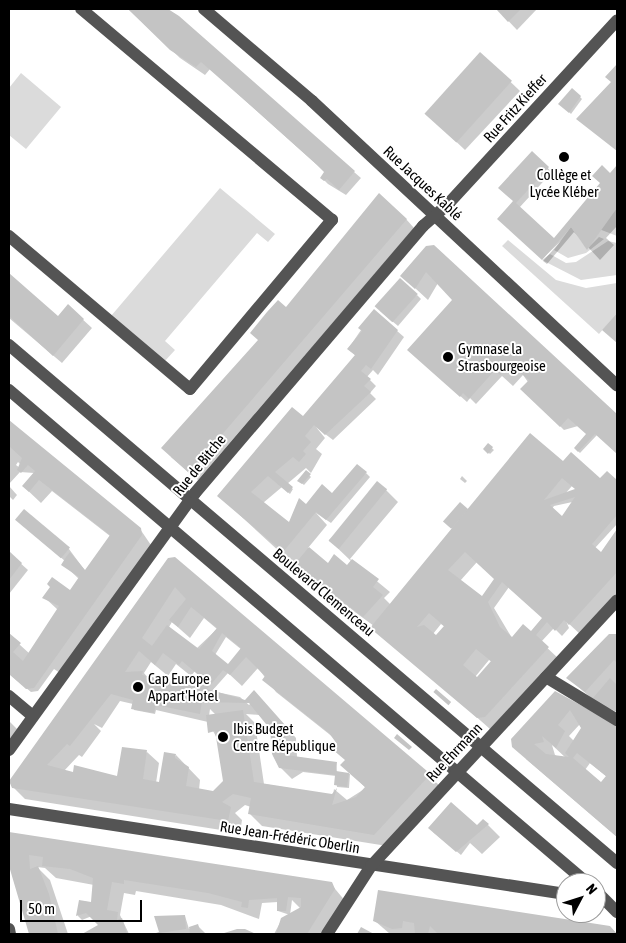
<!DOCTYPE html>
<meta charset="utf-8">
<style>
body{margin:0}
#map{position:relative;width:626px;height:943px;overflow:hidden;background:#fff;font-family:"Asap Condensed",sans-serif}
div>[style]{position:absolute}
.green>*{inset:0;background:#dbdbdb}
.shadow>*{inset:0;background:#0003}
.building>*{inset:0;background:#c4c4c4;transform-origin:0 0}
.minor>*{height:12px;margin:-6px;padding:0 6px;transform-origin:6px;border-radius:6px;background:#545454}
.dots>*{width:14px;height:14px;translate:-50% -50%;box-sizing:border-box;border:2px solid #fff;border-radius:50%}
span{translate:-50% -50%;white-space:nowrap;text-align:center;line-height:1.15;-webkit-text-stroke:4px #fff;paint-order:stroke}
.street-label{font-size:15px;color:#000}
.poi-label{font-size:15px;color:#000}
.left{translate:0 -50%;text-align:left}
.frame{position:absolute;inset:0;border:10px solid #000;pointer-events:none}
.north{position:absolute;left:556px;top:873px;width:50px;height:50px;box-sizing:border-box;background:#fff;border:1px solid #999;border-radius:50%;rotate:50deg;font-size:14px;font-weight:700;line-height:20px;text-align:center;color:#000}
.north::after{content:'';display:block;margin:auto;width:18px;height:22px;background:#000;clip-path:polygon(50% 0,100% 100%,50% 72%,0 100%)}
.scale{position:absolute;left:20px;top:900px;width:122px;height:22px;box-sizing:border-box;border:2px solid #000;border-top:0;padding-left:6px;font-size:15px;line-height:18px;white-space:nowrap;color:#000;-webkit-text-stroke:4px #fff;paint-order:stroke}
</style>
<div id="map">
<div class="green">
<div style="clip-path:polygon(21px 73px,61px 107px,26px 149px,9px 135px,9px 88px)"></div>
<div style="clip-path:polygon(220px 188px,275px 234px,268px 242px,257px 233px,165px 341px,175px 350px,164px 362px,111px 316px)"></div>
<div style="clip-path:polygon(617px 208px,617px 236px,599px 229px)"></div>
<div style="clip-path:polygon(571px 227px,587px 249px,599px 237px,604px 239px,586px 253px,568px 258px,554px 250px)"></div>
<div style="clip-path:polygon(508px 240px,556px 280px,586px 288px,617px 283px,617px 313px,599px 334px,502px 246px)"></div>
<div style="clip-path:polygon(608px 241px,617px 243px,617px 275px,581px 280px,542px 260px,550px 254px,566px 263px,576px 262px)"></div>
</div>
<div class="shadow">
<div style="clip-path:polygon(128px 9px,165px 9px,361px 178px,346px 195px,328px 184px,322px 178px,326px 173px,210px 69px,205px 75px,180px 58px)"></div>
<div style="clip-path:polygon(497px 9px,537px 9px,517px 30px)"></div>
<div style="clip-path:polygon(480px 53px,520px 91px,465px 150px,433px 120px)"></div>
<div style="clip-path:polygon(617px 66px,617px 150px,577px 119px,612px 82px,607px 77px)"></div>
<div style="clip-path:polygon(572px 89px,582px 99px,571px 114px,560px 103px)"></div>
<div style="clip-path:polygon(532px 153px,552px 172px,519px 208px,554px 240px,602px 183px,594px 176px,602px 167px,610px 175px,617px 167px,617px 226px,606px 238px,614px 245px,600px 260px,574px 232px,547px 264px,543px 261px,561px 241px,542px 259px,499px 219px,514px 201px,500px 188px)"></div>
<div style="clip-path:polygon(406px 219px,414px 228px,198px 480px,171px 457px,286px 309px)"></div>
<div style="clip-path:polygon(427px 247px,617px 416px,617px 453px,597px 435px,580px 453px,575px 448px,588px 435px,578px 426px,564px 430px,557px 423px,523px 375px,513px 386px,502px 376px,476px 404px,470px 398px,467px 402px,415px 356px,454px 300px,438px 283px,428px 300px,402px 276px)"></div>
<div style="clip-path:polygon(9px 275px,58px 317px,68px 306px,92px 328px,62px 363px,9px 318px)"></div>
<div style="clip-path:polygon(417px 295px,421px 299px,398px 326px,380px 311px)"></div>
<div style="clip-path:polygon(evenodd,374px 311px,404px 337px,378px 375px,373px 370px,367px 377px,376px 386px,370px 393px,376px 399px,333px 440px,316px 427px,325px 438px,316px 449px,322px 454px,311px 473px,306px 468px,287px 484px,293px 489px,290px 494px,282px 487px,263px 503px,289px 524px,366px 473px,370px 477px,331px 523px,316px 513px,327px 525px,308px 548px,328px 565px,347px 566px,351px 561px,329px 540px,386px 490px,398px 502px,350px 559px,390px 592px,384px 598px,391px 605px,453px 529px,445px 522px,567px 466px,600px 480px,607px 472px,617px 482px,617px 524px,595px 548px,601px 554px,617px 535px,617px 597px,582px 636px,566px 621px,569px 628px,562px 636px,554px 628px,541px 642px,560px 660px,490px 729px,374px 626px,307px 577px,219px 496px,303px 418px,356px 356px,348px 349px,374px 311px,572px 486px,580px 492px,564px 495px,572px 486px,374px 311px,577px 501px,565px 521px,552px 509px,554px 506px,577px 501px,374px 311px,477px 562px,496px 579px,487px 601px,460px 581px,477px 562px,374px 311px,509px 587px,544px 618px,531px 633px,512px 638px,494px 608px,509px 587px,374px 311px,441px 624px,445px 627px,436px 637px,433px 634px,441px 624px,374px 311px,489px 660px,492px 662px,478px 679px,475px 677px,489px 660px)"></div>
<div style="clip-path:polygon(evenodd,9px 421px,140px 529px,153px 548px,63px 675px,54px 669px,38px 691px,31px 692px,9px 674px,9px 635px,30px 654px,58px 610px,44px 597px,70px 592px,79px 579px,63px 564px,65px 561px,21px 524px,24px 511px,69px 549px,86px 572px,110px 536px,52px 491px,41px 503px,23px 486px,34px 473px,20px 472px,9px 484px,9px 421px,18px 462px,22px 466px,20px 468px,16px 465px,18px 462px)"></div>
<div style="clip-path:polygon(488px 445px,494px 450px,490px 454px,485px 449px)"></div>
<div style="clip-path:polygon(306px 472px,311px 477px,304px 485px,299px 481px)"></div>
<div style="clip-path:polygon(462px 476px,467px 481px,465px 483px,460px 479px)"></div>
<div style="clip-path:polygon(9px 486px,17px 495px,13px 500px,9px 496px)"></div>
<div style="clip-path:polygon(9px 553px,28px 570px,9px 594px)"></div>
<div style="clip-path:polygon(evenodd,168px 559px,438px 784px,438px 790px,387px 846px,262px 826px,250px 814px,251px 807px,245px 805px,235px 813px,242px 820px,240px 833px,25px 799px,13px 787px,168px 559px,204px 618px,217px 629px,196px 649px,169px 627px,172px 622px,190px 638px,204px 618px,168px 559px,226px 637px,242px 650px,228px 666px,215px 655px,226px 637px,168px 559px,151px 662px,168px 676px,176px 664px,191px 676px,195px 671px,205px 679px,201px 689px,148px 678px,144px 673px,151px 662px,168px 559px,258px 668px,276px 692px,334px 738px,346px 761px,342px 765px,366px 788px,347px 800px,334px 789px,333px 795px,264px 784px,255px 723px,246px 714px,259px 715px,272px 729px,280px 767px,292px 779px,303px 772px,336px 776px,337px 787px,349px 788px,350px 774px,337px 772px,336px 763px,297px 757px,296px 738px,258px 696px,249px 705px,240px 697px,212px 691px,228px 673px,242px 686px,258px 668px,168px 559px,120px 701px,133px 704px,134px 710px,155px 714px,156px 710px,208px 722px,218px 740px,225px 781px,213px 792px,199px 790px,200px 780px,176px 755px,160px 784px,156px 783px,159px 763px,147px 752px,118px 777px,63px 772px,79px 755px,82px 757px,101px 731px,94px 724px,102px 728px,120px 701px,168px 559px,210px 709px,216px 715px,209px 716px,210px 709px)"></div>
<div style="clip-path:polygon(615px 634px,617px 636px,617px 712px,597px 703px,568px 678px)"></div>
<div style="clip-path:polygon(evenodd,555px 693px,617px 726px,617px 837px,526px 759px,555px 693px,580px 724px,583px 728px,574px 741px,569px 736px,580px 724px,555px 693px,552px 745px,567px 759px,569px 764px,555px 755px,552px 745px,555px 693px,590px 763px,607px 777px,605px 787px,585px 770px,590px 763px)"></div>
<div style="clip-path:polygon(9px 721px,18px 730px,9px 752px)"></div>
<div style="clip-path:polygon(483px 820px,500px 837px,482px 854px,470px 843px,461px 855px,433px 832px,477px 828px)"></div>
<div style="clip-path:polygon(9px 833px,331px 884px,346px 902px,326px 934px,274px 934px,282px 919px,297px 914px,301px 909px,292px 900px,290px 915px,278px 911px,278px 902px,262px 903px,259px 919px,221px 905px,136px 891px,135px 895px,124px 893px,120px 915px,129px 934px,85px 934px,100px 925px,92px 916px,82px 920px,78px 916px,80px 901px,96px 903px,94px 885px,56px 878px,45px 868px,37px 867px,50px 880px,68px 934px,30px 934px,9px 862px)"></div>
<div style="clip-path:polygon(379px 891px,610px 927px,617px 934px,390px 934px,375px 921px)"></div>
<div style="clip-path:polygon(185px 916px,189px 929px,198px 926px,206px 934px,156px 934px,160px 933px,155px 917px)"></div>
</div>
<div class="building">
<div style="clip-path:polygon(128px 9px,168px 9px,179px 16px,355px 171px,339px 190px,327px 179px,324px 181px,320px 178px,324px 172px,316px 164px,250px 105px,201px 62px,196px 67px,170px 50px)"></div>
<div style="clip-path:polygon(496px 9px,521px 9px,508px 22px)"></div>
<div style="left:480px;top:52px;width:43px;height:83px;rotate:42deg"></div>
<div style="clip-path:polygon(617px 64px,617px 151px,576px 119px,611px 82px,605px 77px)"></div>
<div style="clip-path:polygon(572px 88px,581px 96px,569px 113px,558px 104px)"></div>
<div style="clip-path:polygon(532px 151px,549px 167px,516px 203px,554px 238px,600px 183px,592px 176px,602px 165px,610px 173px,617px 165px,617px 208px,587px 250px,571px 227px,542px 260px,497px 219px,513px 201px,498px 188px)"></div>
<div style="clip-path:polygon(379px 193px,407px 219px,189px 473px,161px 448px,258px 340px,250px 333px,267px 312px,278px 300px,286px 307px)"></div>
<div style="clip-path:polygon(434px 245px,617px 414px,617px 454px,595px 434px,578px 452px,574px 448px,586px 434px,568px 418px,560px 427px,520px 389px,529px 380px,510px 364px,500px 375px,495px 370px,469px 399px,463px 393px,460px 397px,407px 350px,452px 300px,426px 272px,415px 289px,400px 276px,426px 246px)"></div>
<div style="clip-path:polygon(9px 273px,58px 316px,68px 304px,84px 319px,53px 356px,9px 316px)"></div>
<div style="left:400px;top:278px;width:24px;height:38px;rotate:42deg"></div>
<div style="clip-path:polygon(374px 309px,398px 330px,371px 369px,366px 365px,361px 371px,371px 379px,364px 386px,371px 392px,325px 435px,314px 425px,305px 436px,311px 442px,303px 451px,306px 454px,299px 462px,293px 457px,275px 472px,293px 487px,288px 493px,268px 476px,251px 492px,289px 522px,299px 498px,306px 504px,322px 484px,332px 493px,357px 464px,367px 472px,326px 520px,316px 512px,283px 552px,217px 496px,292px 407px,303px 416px,338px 375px,355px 355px,347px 349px,362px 331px,358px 328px)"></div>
<div style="clip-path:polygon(617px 313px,617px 343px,602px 330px)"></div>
<div style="clip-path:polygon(9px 420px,141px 528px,142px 535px,34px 688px,26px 689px,9px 674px,9px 633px,21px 643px,13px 652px,23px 661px,59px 606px,42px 598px,50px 587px,47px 584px,52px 577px,70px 590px,79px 577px,61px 565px,66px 557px,70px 552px,85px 570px,110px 535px,39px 480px,29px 492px,22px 486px,35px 471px,28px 465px,21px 473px,17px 470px,22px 458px,9px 446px)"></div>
<div style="clip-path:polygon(evenodd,530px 433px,563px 461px,571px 452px,600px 478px,607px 471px,617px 480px,617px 515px,592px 544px,601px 552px,617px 529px,617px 572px,569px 625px,564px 620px,555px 631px,547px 622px,536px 635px,549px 647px,485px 717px,477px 718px,370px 628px,530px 433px,562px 478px,575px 489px,544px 500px,562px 478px,530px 433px,575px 497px,562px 516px,550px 505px,575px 497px,530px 433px,465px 552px,494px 579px,482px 596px,448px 570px,465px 552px,530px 433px,502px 582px,542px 618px,531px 631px,523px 624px,512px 637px,500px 627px,488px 602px,502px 582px,530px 433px,429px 613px,444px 626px,436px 635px,424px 625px,417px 627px,429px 613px,530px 433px,476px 649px,491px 661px,477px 677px,463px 665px,476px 649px)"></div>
<div style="clip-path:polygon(488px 443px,493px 447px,488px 454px,483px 449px)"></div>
<div style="clip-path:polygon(306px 470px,311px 474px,302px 484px,297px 481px)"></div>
<div style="left:377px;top:481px;width:13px;height:77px;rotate:39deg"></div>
<div style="left:460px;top:502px;width:11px;height:26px;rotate:41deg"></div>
<div style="left:24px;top:509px;width:60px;height:14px;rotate:40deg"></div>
<div style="clip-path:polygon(309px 547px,328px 563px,334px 554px,347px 565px,352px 559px,379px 579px,373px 587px,383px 595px,363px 617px,294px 565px)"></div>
<div style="clip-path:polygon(9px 551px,22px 563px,9px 580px)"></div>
<div style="clip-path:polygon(evenodd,175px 557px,427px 771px,427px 778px,374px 835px,248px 814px,251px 798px,233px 794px,222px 802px,231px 807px,228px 821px,12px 788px,9px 781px,168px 558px,175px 557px,175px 587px,186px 599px,169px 620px,178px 627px,191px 607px,217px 628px,199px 649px,167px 625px,152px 646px,142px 638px,175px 587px,175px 557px,222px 633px,241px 648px,228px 664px,212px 651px,222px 633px,175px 557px,139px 651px,155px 665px,163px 653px,179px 665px,182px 661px,203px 679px,197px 686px,142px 675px,143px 671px,125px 672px,139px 651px,175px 557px,246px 657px,265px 676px,262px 680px,329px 733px,337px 744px,332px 749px,345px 760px,340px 765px,349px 773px,365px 787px,356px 797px,332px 805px,337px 788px,332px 794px,254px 782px,243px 710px,206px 715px,208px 733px,215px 731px,223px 781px,213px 791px,186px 786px,189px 767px,175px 758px,176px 754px,164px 752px,159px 782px,143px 779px,147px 750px,122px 747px,117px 776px,74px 765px,73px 772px,47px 765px,67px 744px,70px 746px,111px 694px,133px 700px,131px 709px,154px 713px,156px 705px,200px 714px,202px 702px,249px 703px,270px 729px,272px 754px,279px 768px,335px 775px,334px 785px,347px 787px,349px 773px,336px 771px,337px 762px,286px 755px,285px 725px,254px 690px,245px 700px,207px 689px,223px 670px,230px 675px,246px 657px)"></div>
<div style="clip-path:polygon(609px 634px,617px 634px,617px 663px,614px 660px,585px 692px,566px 678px)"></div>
<div style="clip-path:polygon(610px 678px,617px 685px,617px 712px,593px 698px)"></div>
<div style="left:436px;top:689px;width:20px;height:4px;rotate:41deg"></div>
<div style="clip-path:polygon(evenodd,555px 691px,617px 725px,617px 837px,512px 747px,511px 739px,555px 691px,570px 710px,581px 728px,565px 753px,569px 757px,546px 754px,534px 744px,544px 742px,542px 736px,556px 748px,565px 731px,558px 725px,570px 710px,555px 691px,577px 753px,606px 776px,601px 782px,573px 758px,577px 753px)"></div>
<div style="clip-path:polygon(397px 734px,412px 747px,409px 750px,394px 738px)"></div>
<div style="clip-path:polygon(451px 802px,477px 825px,483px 819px,489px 824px,456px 852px,428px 828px)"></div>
<div style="clip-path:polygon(9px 832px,332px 882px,335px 889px,307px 934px,276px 934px,281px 918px,301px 907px,301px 898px,288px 897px,286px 911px,277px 911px,277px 898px,249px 900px,248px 908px,241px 907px,242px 902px,208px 893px,124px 880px,124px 884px,112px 882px,107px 910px,118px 912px,117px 920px,122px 918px,127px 934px,82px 934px,98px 925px,86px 913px,76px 916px,79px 900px,91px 902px,93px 878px,70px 869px,42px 866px,43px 857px,29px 855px,30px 869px,38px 866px,49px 894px,58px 934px,29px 934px,9px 866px)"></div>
<div style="clip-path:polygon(378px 890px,610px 926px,617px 934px,438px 934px,430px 926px,428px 934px,415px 934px,414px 923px,403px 921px,402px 928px,392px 929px,373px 921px)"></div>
<div style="clip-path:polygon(185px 915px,186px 929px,153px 934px,159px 932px,154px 916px)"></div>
<div style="clip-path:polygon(198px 924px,201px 934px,190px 934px,189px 927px)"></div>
<div style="clip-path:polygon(361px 927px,374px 934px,357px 934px)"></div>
<div style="clip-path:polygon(245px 929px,256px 934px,221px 934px,237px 929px)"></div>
</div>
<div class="minor">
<div style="left:204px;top:9px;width:142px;rotate:40.4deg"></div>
<div style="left:312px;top:101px;width:417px;rotate:43deg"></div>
<div style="left:9px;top:236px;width:237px;rotate:40.2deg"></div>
<div style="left:190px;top:389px;width:221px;rotate:-50deg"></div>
<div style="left:332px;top:220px;width:328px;rotate:-139.9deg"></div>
<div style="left:9px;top:345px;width:799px;rotate:40.43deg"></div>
<div style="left:9px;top:390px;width:760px;rotate:40.46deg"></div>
<div style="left:546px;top:677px;width:83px;rotate:31.2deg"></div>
<div style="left:9px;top:696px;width:30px;rotate:40deg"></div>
<div style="left:9px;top:750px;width:317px;rotate:-54.1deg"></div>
<div style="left:195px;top:493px;width:351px;rotate:-49.5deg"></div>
<div style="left:423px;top:226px;width:35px;rotate:-41deg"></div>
<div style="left:449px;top:203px;width:248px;rotate:-47.4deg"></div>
<div style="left:9px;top:809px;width:563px;rotate:8.68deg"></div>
<div style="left:596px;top:891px;width:30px;rotate:45deg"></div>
<div style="left:9px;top:929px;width:5px;rotate:79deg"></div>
<div style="left:327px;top:934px;width:81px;rotate:-57.1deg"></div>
<div style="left:371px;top:866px;width:362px;rotate:-47.2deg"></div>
</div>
<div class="dots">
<div style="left:564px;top:157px;background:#000"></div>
<div style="left:448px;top:357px;background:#000"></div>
<div style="left:138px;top:687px;background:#000"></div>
<div style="left:223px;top:737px;background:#000"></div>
</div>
<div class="street-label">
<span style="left:515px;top:108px;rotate:-48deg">Rue Fritz Kieffer</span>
<span style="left:423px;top:183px;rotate:43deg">Rue Jacques Kablé</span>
<span style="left:199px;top:465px;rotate:-51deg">Rue de Bitche</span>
<span style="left:324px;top:592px;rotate:40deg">Boulevard Clemenceau</span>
<span style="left:454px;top:752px;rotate:-47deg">Rue Ehrmann</span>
<span style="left:290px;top:837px;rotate:9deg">Rue Jean-Frédéric Oberlin</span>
</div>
<div class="poi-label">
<span style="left:564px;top:183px">Collège et<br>Lycée Kléber</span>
<span class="left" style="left:458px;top:357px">Gymnase la<br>Strasbourgeoise</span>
<span class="left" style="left:148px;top:687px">Cap Europe<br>Appart'Hotel</span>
<span class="left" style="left:233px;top:737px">Ibis Budget<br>Centre République</span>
</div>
<div class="frame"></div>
<div class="north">N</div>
<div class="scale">50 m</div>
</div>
